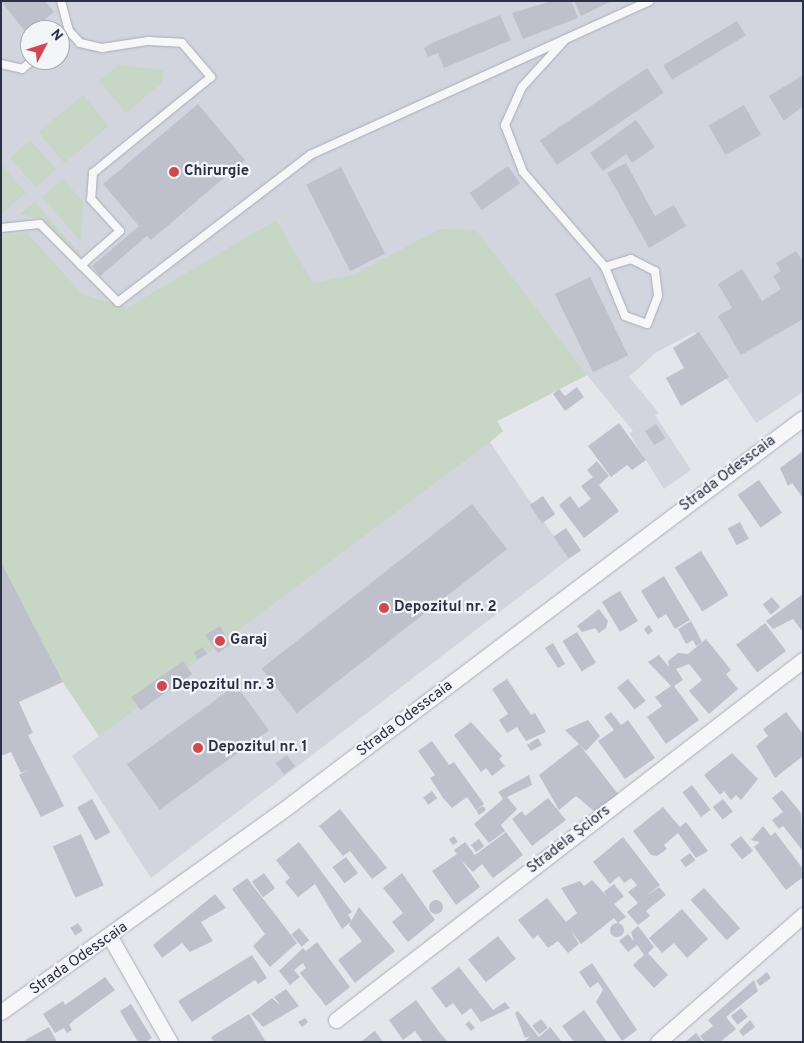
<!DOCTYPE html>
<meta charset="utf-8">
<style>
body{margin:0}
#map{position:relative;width:804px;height:1043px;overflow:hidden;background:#e4e6ec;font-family:Overpass,sans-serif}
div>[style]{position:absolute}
.built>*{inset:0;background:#d2d5de}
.green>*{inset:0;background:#c7d6c5;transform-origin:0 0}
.building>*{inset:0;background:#bec1cc;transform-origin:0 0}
.round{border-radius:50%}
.roads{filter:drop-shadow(0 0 1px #a9acb6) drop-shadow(0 0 1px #a9acb6)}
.lane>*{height:8px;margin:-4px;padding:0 4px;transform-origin:4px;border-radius:4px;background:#f7f7fa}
.street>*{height:15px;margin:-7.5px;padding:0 7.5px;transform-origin:7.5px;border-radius:7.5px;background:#f7f7fa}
.dots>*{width:14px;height:14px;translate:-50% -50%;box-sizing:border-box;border:2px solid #f4f5f9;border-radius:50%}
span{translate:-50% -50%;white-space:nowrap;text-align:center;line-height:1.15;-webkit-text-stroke:4.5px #f4f5f9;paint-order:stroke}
.poi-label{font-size:15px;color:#2b3144;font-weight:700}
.left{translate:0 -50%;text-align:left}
.street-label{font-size:15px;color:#2b3144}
.frame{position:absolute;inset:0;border:2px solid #2b3144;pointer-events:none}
.north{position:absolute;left:20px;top:20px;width:50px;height:50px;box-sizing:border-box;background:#f4f5f9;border:1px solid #a4a7b1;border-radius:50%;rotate:50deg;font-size:14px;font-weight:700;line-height:20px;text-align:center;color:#2b3144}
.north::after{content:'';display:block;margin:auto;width:18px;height:22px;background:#d0494e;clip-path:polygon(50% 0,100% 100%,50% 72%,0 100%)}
</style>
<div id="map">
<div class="built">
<div style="clip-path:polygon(evenodd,1px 1px,803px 1px,803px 392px,756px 423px,695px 332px,655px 353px,629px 377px,659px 413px,655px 415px,691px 470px,664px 489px,629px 433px,633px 431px,587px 375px,497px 421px,503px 431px,490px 442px,569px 559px,151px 878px,72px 756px,99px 736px,63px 682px,1px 562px,1px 1px,30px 30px,60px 30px,60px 60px,30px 60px,30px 30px)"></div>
</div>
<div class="green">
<div style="clip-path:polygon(118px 65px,163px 70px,162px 83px,126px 113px,99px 81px)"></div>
<div style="left:83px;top:95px;width:40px;height:58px;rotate:50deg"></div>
<div style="left:30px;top:140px;width:39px;height:27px;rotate:48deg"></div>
<div style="clip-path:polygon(1px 164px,26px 193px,1px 214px)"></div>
<div style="clip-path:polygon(63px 179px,83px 202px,81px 242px,42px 197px)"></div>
<div style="clip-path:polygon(35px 202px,82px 256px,79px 258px,39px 219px,20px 214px)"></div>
<div style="clip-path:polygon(276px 220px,313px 283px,353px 275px,440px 229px,476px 230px,587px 375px,497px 421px,503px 431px,490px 442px,228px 638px,219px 626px,206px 635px,214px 648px,188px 668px,183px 661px,133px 698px,138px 707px,99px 736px,63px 682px,1px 562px,1px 235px,27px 233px,82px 294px,127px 308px)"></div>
</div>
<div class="building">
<div style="clip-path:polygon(1px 1px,45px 1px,54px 12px,27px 34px)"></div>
<div style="clip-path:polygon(551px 1px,571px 1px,578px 18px,523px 39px,512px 13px)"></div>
<div style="clip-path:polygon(574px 1px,612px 1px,581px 16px)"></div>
<div style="clip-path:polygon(500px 15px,511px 40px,444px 68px,438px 53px,428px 57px,424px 48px,434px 42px)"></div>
<div style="left:737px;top:21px;width:17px;height:86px;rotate:59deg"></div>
<div style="left:647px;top:68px;width:30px;height:129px;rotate:56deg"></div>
<div style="clip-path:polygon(803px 75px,803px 106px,784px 121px,769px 96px)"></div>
<div style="clip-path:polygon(198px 104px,245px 160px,151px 240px,147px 236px,100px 276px,92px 266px,139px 226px,103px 184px)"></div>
<div style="left:744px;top:105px;width:34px;height:41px;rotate:60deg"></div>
<div style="clip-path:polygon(636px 120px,655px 147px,632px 163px,626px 154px,603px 171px,590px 153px)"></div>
<div style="clip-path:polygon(626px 163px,655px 216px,674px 205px,686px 226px,649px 248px,607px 173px)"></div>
<div style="left:508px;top:166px;width:21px;height:47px;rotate:55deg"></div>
<div style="left:341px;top:167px;width:97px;height:39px;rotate:63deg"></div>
<div style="clip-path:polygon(796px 251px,803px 262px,803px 319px,741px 355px,718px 316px,732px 308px,718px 284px,742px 269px,762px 301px,781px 289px,773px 276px,781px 271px,776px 263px)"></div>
<div style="left:590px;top:277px;width:87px;height:39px;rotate:64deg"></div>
<div style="clip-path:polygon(699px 332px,729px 377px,681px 406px,666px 378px,684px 368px,673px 348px)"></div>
<div style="clip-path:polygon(577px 387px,584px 397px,565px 411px,553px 394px,559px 389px,565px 396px)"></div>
<div style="clip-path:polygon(619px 423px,646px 460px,632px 470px,627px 465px,611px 477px,588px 446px)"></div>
<div style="left:656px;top:424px;width:17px;height:13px;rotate:57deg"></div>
<div style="clip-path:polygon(803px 451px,803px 498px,792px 483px,788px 486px,780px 468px)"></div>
<div style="clip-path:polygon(597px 461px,609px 476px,599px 485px,619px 511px,584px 538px,559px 505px,570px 496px,579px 508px,591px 499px,581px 486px,593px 477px,587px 470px)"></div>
<div style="left:759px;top:480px;width:40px;height:26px;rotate:55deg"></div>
<div style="left:543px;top:496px;width:22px;height:16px;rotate:56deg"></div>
<div style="left:472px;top:504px;width:57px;height:267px;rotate:52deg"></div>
<div style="left:740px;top:522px;width:19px;height:14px;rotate:62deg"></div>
<div style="left:566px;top:528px;width:27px;height:15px;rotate:56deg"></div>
<div style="left:701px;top:551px;width:52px;height:31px;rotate:58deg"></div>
<div style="clip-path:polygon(1px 562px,63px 682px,19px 702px,33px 733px,28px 735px,64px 806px,41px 817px,19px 775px,28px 770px,21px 773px,11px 752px,1px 756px)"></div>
<div style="clip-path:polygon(664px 576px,690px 620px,675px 629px,666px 614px,658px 619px,641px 591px)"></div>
<div style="left:620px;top:591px;width:35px;height:21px;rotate:59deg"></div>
<div style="clip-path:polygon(803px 594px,803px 632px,793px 619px,773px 629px,766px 621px)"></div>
<div style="left:772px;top:597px;width:13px;height:12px;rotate:51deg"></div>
<div style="clip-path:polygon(599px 609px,608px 621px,606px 628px,599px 633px,595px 628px,582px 632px,577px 626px)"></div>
<div style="clip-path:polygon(691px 621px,702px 642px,696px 646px,693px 640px,686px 644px,678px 629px)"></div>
<div style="left:765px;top:623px;width:35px;height:36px;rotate:53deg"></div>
<div style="clip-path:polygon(649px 625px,653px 631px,648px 635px,644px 629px)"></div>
<div style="clip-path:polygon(220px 626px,231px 644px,218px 653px,205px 635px)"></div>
<div style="left:577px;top:632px;width:36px;height:17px;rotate:58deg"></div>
<div style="clip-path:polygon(706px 639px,731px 670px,726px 674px,738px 689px,709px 714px,689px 691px,702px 680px,689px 664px,676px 669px,683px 680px,674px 686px,699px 720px,666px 744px,647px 717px,662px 706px,655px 697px,671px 686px,648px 662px,659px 655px,669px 667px,668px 661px,678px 653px,688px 654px)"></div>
<div style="clip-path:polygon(553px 643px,565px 664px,558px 668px,545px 648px)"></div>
<div style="left:203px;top:647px;width:8px;height:11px;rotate:60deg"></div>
<div style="left:183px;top:661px;width:16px;height:63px;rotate:55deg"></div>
<div style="clip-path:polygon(507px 679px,531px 715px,535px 713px,546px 732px,526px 741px,517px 727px,507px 733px,499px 720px,508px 714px,492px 689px)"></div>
<div style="left:628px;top:679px;width:28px;height:14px;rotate:51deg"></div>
<div style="left:236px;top:685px;width:56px;height:135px;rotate:54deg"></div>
<div style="clip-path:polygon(611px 712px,621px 725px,628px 720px,655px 758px,625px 779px,598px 741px,614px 730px,604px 717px)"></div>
<div style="clip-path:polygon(786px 712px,803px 734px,803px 756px,775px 778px,756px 746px,768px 736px,763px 729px)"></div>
<div style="clip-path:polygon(588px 720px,600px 736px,586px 751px,565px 730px)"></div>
<div style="clip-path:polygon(471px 722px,502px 756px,499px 759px,505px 766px,492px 776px,486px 768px,481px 772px,454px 735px)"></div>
<div style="clip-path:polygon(538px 738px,542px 745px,531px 751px,527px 745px)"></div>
<div style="clip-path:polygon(432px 741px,449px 765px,454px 762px,484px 804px,476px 810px,467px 797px,452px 808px,443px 798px,430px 778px,435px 775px,418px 751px)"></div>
<div style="clip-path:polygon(579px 744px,618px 794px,595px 812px,576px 796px,559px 810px,539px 775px)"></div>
<div style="clip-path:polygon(732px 753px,758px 779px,741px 800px,736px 795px,731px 800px,724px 791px,720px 795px,704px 775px)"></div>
<div style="left:287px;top:755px;width:14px;height:14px;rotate:54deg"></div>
<div style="clip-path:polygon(529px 775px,532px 785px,507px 797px,517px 809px,501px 825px,505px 831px,489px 843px,474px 824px,503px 799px,498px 792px)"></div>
<div style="left:692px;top:785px;width:31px;height:12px;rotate:53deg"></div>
<div style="clip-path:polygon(782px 790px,801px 813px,803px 851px,783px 826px,779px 829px,772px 820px,783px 812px,772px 798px)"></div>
<div style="left:432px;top:791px;width:9px;height:11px;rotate:54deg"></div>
<div style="clip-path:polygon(548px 798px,566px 820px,532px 846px,512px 819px,522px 811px,525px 816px)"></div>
<div style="left:92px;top:799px;width:38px;height:17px;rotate:61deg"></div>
<div style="left:723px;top:799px;width:16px;height:13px;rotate:52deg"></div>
<div style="clip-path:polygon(483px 806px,486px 810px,479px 815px,476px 810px)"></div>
<div style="clip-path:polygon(663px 807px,680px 827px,686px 822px,708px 851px,696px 858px,678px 833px,664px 845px,667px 849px,657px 856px,651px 855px,633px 831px)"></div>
<div style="clip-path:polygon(340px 809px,387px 868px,372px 879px,350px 851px,343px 856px,319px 826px)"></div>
<div style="clip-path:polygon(763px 826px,771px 836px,775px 832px,803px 869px,803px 877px,786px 890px,754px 847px,760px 842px,751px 840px)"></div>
<div style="clip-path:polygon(506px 832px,523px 855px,493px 878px,482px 864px,473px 872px,461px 860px,480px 887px,456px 905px,432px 871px,457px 854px,454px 850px,465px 842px,475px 855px)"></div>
<div style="left:81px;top:834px;width:56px;height:31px;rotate:66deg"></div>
<div style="left:454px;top:836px;width:7px;height:6px;rotate:56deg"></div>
<div style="left:741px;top:836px;width:19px;height:14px;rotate:51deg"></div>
<div style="clip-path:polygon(623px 837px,660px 885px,645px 897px,659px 887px,666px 895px,646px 911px,650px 916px,638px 925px,627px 912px,638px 903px,628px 892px,637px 885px,631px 878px,624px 883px,619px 876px,610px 884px,593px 862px)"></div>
<div style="left:479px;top:839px;width:9px;height:10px;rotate:54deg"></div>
<div style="clip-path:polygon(299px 842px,352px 912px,348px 915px,352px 921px,342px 929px,315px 884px,298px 897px,285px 882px,290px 878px,276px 860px)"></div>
<div style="left:690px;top:853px;width:9px;height:12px;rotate:54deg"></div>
<div style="left:346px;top:857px;width:20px;height:17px;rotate:53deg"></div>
<div style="left:264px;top:873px;width:19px;height:15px;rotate:54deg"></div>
<div style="clip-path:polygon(402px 873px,435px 920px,408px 942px,392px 922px,403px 913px,383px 888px)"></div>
<div style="clip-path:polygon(247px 878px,297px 943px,270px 967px,253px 946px,265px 934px,232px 889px)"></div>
<div style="clip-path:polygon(592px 880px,626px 917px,618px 923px,614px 918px,581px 944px,571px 931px,579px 944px,568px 953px,558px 941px,548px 948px,538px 935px,533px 939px,518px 920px,547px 898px,566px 922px,577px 913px,561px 888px,580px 881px,584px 886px)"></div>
<div style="left:614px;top:884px;width:16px;height:13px;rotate:52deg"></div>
<div style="left:704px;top:888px;width:54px;height:18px;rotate:48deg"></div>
<div style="clip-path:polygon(215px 894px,226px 908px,201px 922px,213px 941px,190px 952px,182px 943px,162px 958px,153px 945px)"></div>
<div class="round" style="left:429px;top:900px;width:14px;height:14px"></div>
<div style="clip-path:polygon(359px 907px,395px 951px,355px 983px,338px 960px,362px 941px,349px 925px)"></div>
<div style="clip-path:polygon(682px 909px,708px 939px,687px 958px,674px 943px,662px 953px,649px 938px)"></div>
<div class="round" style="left:610px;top:923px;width:14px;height:14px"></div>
<div style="left:78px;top:923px;width:9px;height:9px;rotate:58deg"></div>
<div style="clip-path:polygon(638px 926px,654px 947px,648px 953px,668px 975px,654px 988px,633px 965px,644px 955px,637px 945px,628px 952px,619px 941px,628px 934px,634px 941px,631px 932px)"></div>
<div style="left:299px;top:928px;width:16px;height:10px;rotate:50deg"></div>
<div style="left:498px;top:936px;width:29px;height:38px;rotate:52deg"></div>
<div style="clip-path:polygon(317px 942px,350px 987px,326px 1006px,300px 973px,306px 968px,303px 963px,294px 970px,300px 977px,290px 985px,279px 971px,303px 948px,306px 951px)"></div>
<div style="clip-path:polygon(252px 955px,267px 978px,258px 984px,255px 980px,192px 1022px,178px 1001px)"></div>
<div style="clip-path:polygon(592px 963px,637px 1030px,622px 1041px,596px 1002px,603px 990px,598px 982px,590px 988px,579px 972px)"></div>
<div style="clip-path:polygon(459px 967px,493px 1010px,505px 1002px,510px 1008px,481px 1022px,471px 1008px,462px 1015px,453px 1003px,446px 1008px,431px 988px)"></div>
<div style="clip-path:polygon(767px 972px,771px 978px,760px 986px,756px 981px)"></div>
<div style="clip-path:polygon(105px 977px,115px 990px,74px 1020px,69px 1025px,72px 1030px,67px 1033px,64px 1028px,55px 1033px,43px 1014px,63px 1001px,65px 1005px)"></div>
<div style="clip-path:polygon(754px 980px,758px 991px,726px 1017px,736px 1029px,720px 1042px,705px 1042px,700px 1036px,713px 1026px,708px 1020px)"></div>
<div style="clip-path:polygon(286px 989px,299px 1006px,263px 1027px,251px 1014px,272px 998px,281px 1006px,274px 997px)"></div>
<div style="clip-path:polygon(416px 1000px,440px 1033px,448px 1042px,423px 1042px,415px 1031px,403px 1040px,389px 1020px)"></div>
<div style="clip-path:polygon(131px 1004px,152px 1038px,146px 1042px,138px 1042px,120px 1011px)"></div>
<div style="left:741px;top:1008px;width:11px;height:13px;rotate:52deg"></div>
<div style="clip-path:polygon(584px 1010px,607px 1042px,574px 1042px,562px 1026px)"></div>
<div style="clip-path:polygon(518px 1011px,539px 1037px,550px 1027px,562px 1042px,524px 1042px,530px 1036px,525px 1038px,515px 1013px)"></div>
<div style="clip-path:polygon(249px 1014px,266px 1042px,214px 1042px,211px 1037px)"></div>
<div style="clip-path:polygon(305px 1018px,308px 1022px,302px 1027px,298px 1022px)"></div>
<div style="left:541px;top:1019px;width:11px;height:11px;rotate:52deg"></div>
<div style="clip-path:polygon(750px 1020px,755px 1027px,743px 1036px,739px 1031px)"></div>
<div style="left:469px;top:1021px;width:9px;height:5px;rotate:49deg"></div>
<div style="clip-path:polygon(49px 1027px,57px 1042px,26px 1042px,25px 1040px)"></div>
<div style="clip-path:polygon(375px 1031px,383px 1042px,361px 1042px,373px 1032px)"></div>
<div style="clip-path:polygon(696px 1033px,703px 1042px,685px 1042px)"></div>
</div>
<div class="roads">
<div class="lane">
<div style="left:61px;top:1px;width:31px;rotate:75deg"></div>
<div style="left:69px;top:31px;width:16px;rotate:47deg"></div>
<div style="left:80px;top:43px;width:23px;rotate:13deg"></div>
<div style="left:102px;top:48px;width:47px;rotate:-8.7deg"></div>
<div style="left:148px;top:41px;width:34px;rotate:3deg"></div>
<div style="left:182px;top:43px;width:45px;rotate:49.5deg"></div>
<div style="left:211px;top:77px;width:152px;rotate:140.9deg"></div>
<div style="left:93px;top:173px;width:26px;rotate:94deg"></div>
<div style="left:91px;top:199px;width:43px;rotate:47.8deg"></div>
<div style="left:120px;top:231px;width:52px;rotate:138.9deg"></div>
<div style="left:60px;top:38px;width:11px;rotate:-38deg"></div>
<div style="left:564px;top:41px;width:62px;rotate:132.4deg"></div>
<div style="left:522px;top:87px;width:42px;rotate:114.1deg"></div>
<div style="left:505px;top:125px;width:50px;rotate:69deg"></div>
<div style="left:523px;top:172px;width:125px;rotate:49.2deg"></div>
<div style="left:605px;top:267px;width:27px;rotate:-17deg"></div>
<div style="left:631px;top:259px;width:27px;rotate:27deg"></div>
<div style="left:655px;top:271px;width:25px;rotate:83deg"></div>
<div style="left:658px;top:296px;width:30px;rotate:111deg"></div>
<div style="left:647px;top:324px;width:23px;rotate:-160deg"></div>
<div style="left:625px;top:316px;width:53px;rotate:-112.2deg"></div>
<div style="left:1px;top:64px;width:22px;rotate:13deg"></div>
<div style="left:22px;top:69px;width:14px;rotate:-39deg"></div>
<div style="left:1px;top:228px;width:39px;rotate:-6deg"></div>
<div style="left:40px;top:224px;width:110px;rotate:45deg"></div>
<div style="left:118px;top:302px;width:242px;rotate:-37.4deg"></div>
<div style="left:310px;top:155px;width:373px;rotate:-24.4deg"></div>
</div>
<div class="street">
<div style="left:110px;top:937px;width:121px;rotate:60.3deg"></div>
<div style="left:1px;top:1012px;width:357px;rotate:-35.6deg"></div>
<div style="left:291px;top:804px;width:641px;rotate:-37.01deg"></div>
<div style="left:336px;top:1020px;width:590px;rotate:-37.63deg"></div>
<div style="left:658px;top:1042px;width:193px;rotate:-41.2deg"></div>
</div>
</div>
<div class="dots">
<div style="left:174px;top:172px;background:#d0494e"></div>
<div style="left:384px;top:608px;background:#d0494e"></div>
<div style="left:220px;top:641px;background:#d0494e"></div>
<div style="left:162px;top:686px;background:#d0494e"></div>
<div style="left:198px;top:748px;background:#d0494e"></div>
</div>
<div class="poi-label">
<span class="left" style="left:184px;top:172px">Chirurgie</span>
<span class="left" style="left:394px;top:608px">Depozitul nr. 2</span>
<span class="left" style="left:230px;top:641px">Garaj</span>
<span class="left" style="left:172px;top:686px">Depozitul nr. 3</span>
<span class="left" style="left:208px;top:748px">Depozitul nr. 1</span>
</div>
<div class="street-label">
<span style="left:728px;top:474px;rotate:-37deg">Strada Odesscaia</span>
<span style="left:405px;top:719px;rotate:-37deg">Strada Odesscaia</span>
<span style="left:569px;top:840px;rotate:-38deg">Stradela Șciors</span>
<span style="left:79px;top:959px;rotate:-35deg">Strada Odesscaia</span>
</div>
<div class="frame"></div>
<div class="north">N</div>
</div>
